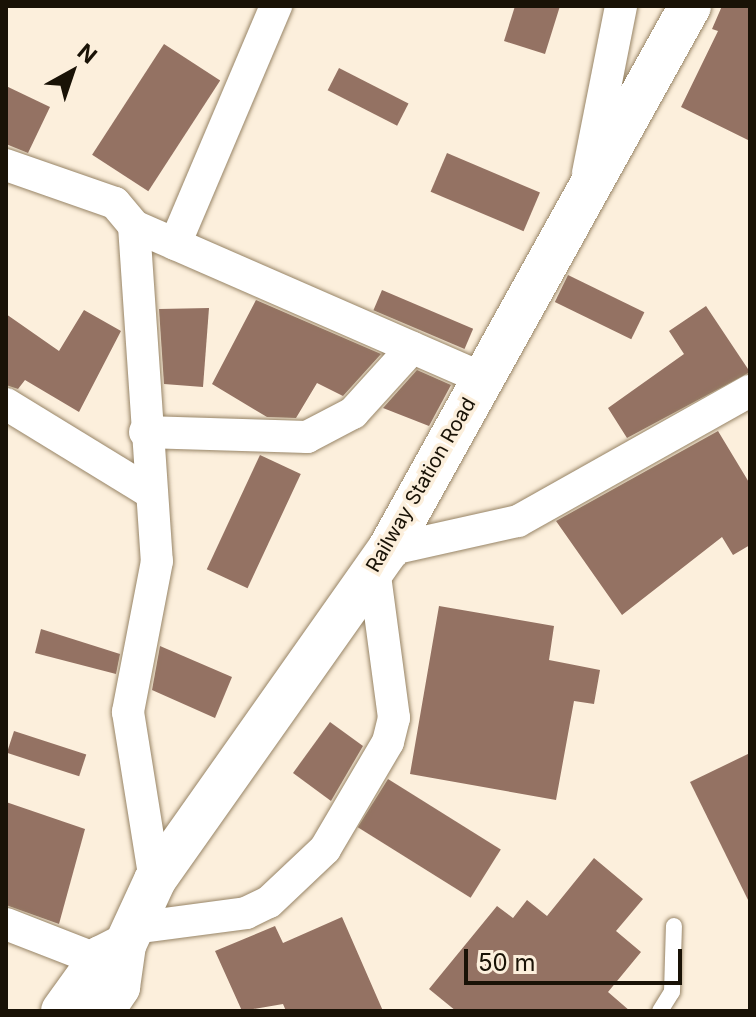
<!DOCTYPE html>
<style>
body{margin:0}
#map{position:relative;width:756px;height:1017px;overflow:hidden;background:#fcefdc;font-family:Inter,sans-serif}
div>[style]{position:absolute}
.building>*{inset:0;background:#947263;transform-origin:0 0}
.roads{filter:drop-shadow(0 0 2px #978466) drop-shadow(0 0 2px #978466)}
.service>*{height:16px;margin:-8px;padding:0 8px;transform-origin:8px;border-radius:8px;background:#fff}
.minor>*{height:32px;margin:-16px;padding:0 16px;transform-origin:16px;border-radius:16px;background:#fff}
.tertiary>*{height:42px;margin:-21px;padding:0 21px;transform-origin:21px;border-radius:21px;background:#fff}
span{translate:-50% -50%;white-space:nowrap;text-align:center;line-height:1.15;-webkit-text-stroke:7px #fcefdc;paint-order:stroke}
.street-label{font-size:20px;color:#191206}
.frame{position:absolute;inset:0;border:8px solid #191206;pointer-events:none}
.north{position:absolute;left:32px;top:32px;width:80px;height:80px;-webkit-text-stroke:6px #fcefdc;paint-order:stroke;rotate:40deg;font-size:22px;font-weight:700;line-height:32px;text-align:center;color:#191206}
.north::after{content:'';display:block;margin:auto;width:28px;height:36px;background:#191206;clip-path:polygon(50% 0,100% 100%,50% 72%,0 100%)}
.scale{position:absolute;left:464px;top:949px;width:218px;height:36px;box-sizing:border-box;border:4px solid #191206;border-top:0;padding-left:10px;font-size:24px;line-height:28px;white-space:nowrap;color:#191206;-webkit-text-stroke:6px #fcefdc;paint-order:stroke}
</style>
<div id="map">
<div class="building">
<div style="clip-path:polygon(515px 6px,560px 6px,545px 54px,504px 41px)"></div>
<div style="clip-path:polygon(722px 6px,750px 6px,750px 141px,681px 107px,718px 31px,712px 29px)"></div>
<div style="left:164px;top:44px;width:67px;height:132px;rotate:33deg"></div>
<div style="left:339px;top:68px;width:78px;height:25px;rotate:27deg"></div>
<div style="clip-path:polygon(6px 86px,50px 107px,28px 153px,6px 144px)"></div>
<div style="left:447px;top:153px;width:101px;height:42px;rotate:23deg"></div>
<div style="left:568px;top:275px;width:85px;height:30px;rotate:26deg"></div>
<div style="left:382px;top:290px;width:99px;height:22px;rotate:23deg"></div>
<div style="clip-path:polygon(256px 300px,381px 354px,343px 396px,317px 383px,296px 418px,267px 417px,212px 384px)"></div>
<div style="clip-path:polygon(706px 306px,750px 372px,627px 438px,608px 408px,684px 354px,669px 331px)"></div>
<div style="clip-path:polygon(209px 308px,203px 387px,164px 384px,159px 309px)"></div>
<div style="clip-path:polygon(84px 310px,121px 331px,79px 412px,25px 380px,18px 389px,6px 385px,6px 314px,59px 351px)"></div>
<div style="clip-path:polygon(417px 370px,451px 385px,429px 426px,383px 408px)"></div>
<div style="clip-path:polygon(718px 431px,750px 484px,750px 545px,733px 555px,722px 537px,622px 615px,556px 521px)"></div>
<div style="left:260px;top:455px;width:45px;height:126px;rotate:25deg"></div>
<div style="clip-path:polygon(439px 606px,554px 626px,549px 660px,600px 670px,594px 704px,574px 701px,556px 800px,410px 774px)"></div>
<div style="clip-path:polygon(41px 629px,120px 654px,116px 674px,35px 653px)"></div>
<div style="clip-path:polygon(160px 646px,232px 677px,215px 718px,152px 690px)"></div>
<div style="clip-path:polygon(330px 722px,363px 746px,331px 801px,293px 773px)"></div>
<div style="left:14px;top:731px;width:76px;height:23px;rotate:18deg"></div>
<div style="clip-path:polygon(750px 753px,750px 904px,690px 782px)"></div>
<div style="left:388px;top:779px;width:133px;height:57px;rotate:32deg"></div>
<div style="clip-path:polygon(6px 802px,85px 829px,59px 924px,6px 905px)"></div>
<div style="clip-path:polygon(594px 858px,643px 899px,616px 931px,641px 952px,608px 992px,630px 1011px,456px 1011px,429px 989px,497px 906px,513px 918px,527px 900px,547px 916px)"></div>
<div style="clip-path:polygon(342px 917px,383px 1011px,286px 1011px,283px 1004px,242px 1011px,215px 951px,275px 926px,283px 943px)"></div>
</div>
<div class="roads">
<div class="service">
<div style="left:660px;top:1011px;width:22px;rotate:-58deg"></div>
<div style="left:672px;top:992px;width:66px;rotate:-88.3deg"></div>
</div>
<div class="minor">
<div style="left:6px;top:165px;width:115px;rotate:19.2deg"></div>
<div style="left:115px;top:203px;width:30px;rotate:50deg"></div>
<div style="left:134px;top:226px;width:336px;rotate:86.1deg"></div>
<div style="left:157px;top:561px;width:154px;rotate:100.9deg"></div>
<div style="left:128px;top:712px;width:170px;rotate:80.9deg"></div>
<div style="left:588px;top:173px;width:170px;rotate:-78.8deg"></div>
<div style="left:134px;top:226px;width:380px;rotate:23.6deg"></div>
<div style="left:175px;top:244px;width:259px;rotate:-67deg"></div>
<div style="left:6px;top:404px;width:170px;rotate:31.5deg"></div>
<div style="left:145px;top:432px;width:162px;rotate:1.8deg"></div>
<div style="left:307px;top:437px;width:52px;rotate:-27.6deg"></div>
<div style="left:353px;top:413px;width:88px;rotate:-47.8deg"></div>
<div style="left:388px;top:550px;width:133px;rotate:-12.6deg"></div>
<div style="left:518px;top:521px;width:266px;rotate:-29.3deg"></div>
<div style="left:6px;top:924px;width:121px;rotate:21.3deg"></div>
<div style="left:134px;top:928px;width:113px;rotate:-7.6deg"></div>
<div style="left:246px;top:913px;width:25px;rotate:-26deg"></div>
<div style="left:269px;top:902px;width:77px;rotate:-43.4deg"></div>
<div style="left:325px;top:849px;width:124px;rotate:-59.5deg"></div>
<div style="left:388px;top:742px;width:25px;rotate:-76deg"></div>
<div style="left:394px;top:718px;width:150px;rotate:-97.6deg"></div>
</div>
<div class="tertiary">
<div style="left:62px;top:1011px;width:67px;rotate:-54.2deg"></div>
<div style="left:101px;top:957px;width:27px;rotate:-27deg"></div>
<div style="left:103px;top:1011px;width:29px;rotate:-56deg"></div>
<div style="left:119px;top:987px;width:42px;rotate:-81.9deg"></div>
<div style="left:125px;top:945px;width:72px;rotate:-65.2deg"></div>
<div style="left:155px;top:880px;width:404px;rotate:-54.8deg"></div>
<div style="left:388px;top:550px;width:622px;rotate:-60.96deg"></div>
</div>
</div>
<div class="street-label">
<span style="left:421px;top:485px;rotate:-60deg">Railway Station Road</span>
</div>
<div class="frame"></div>
<div class="north">N</div>
<div class="scale">50 m</div>
</div>
